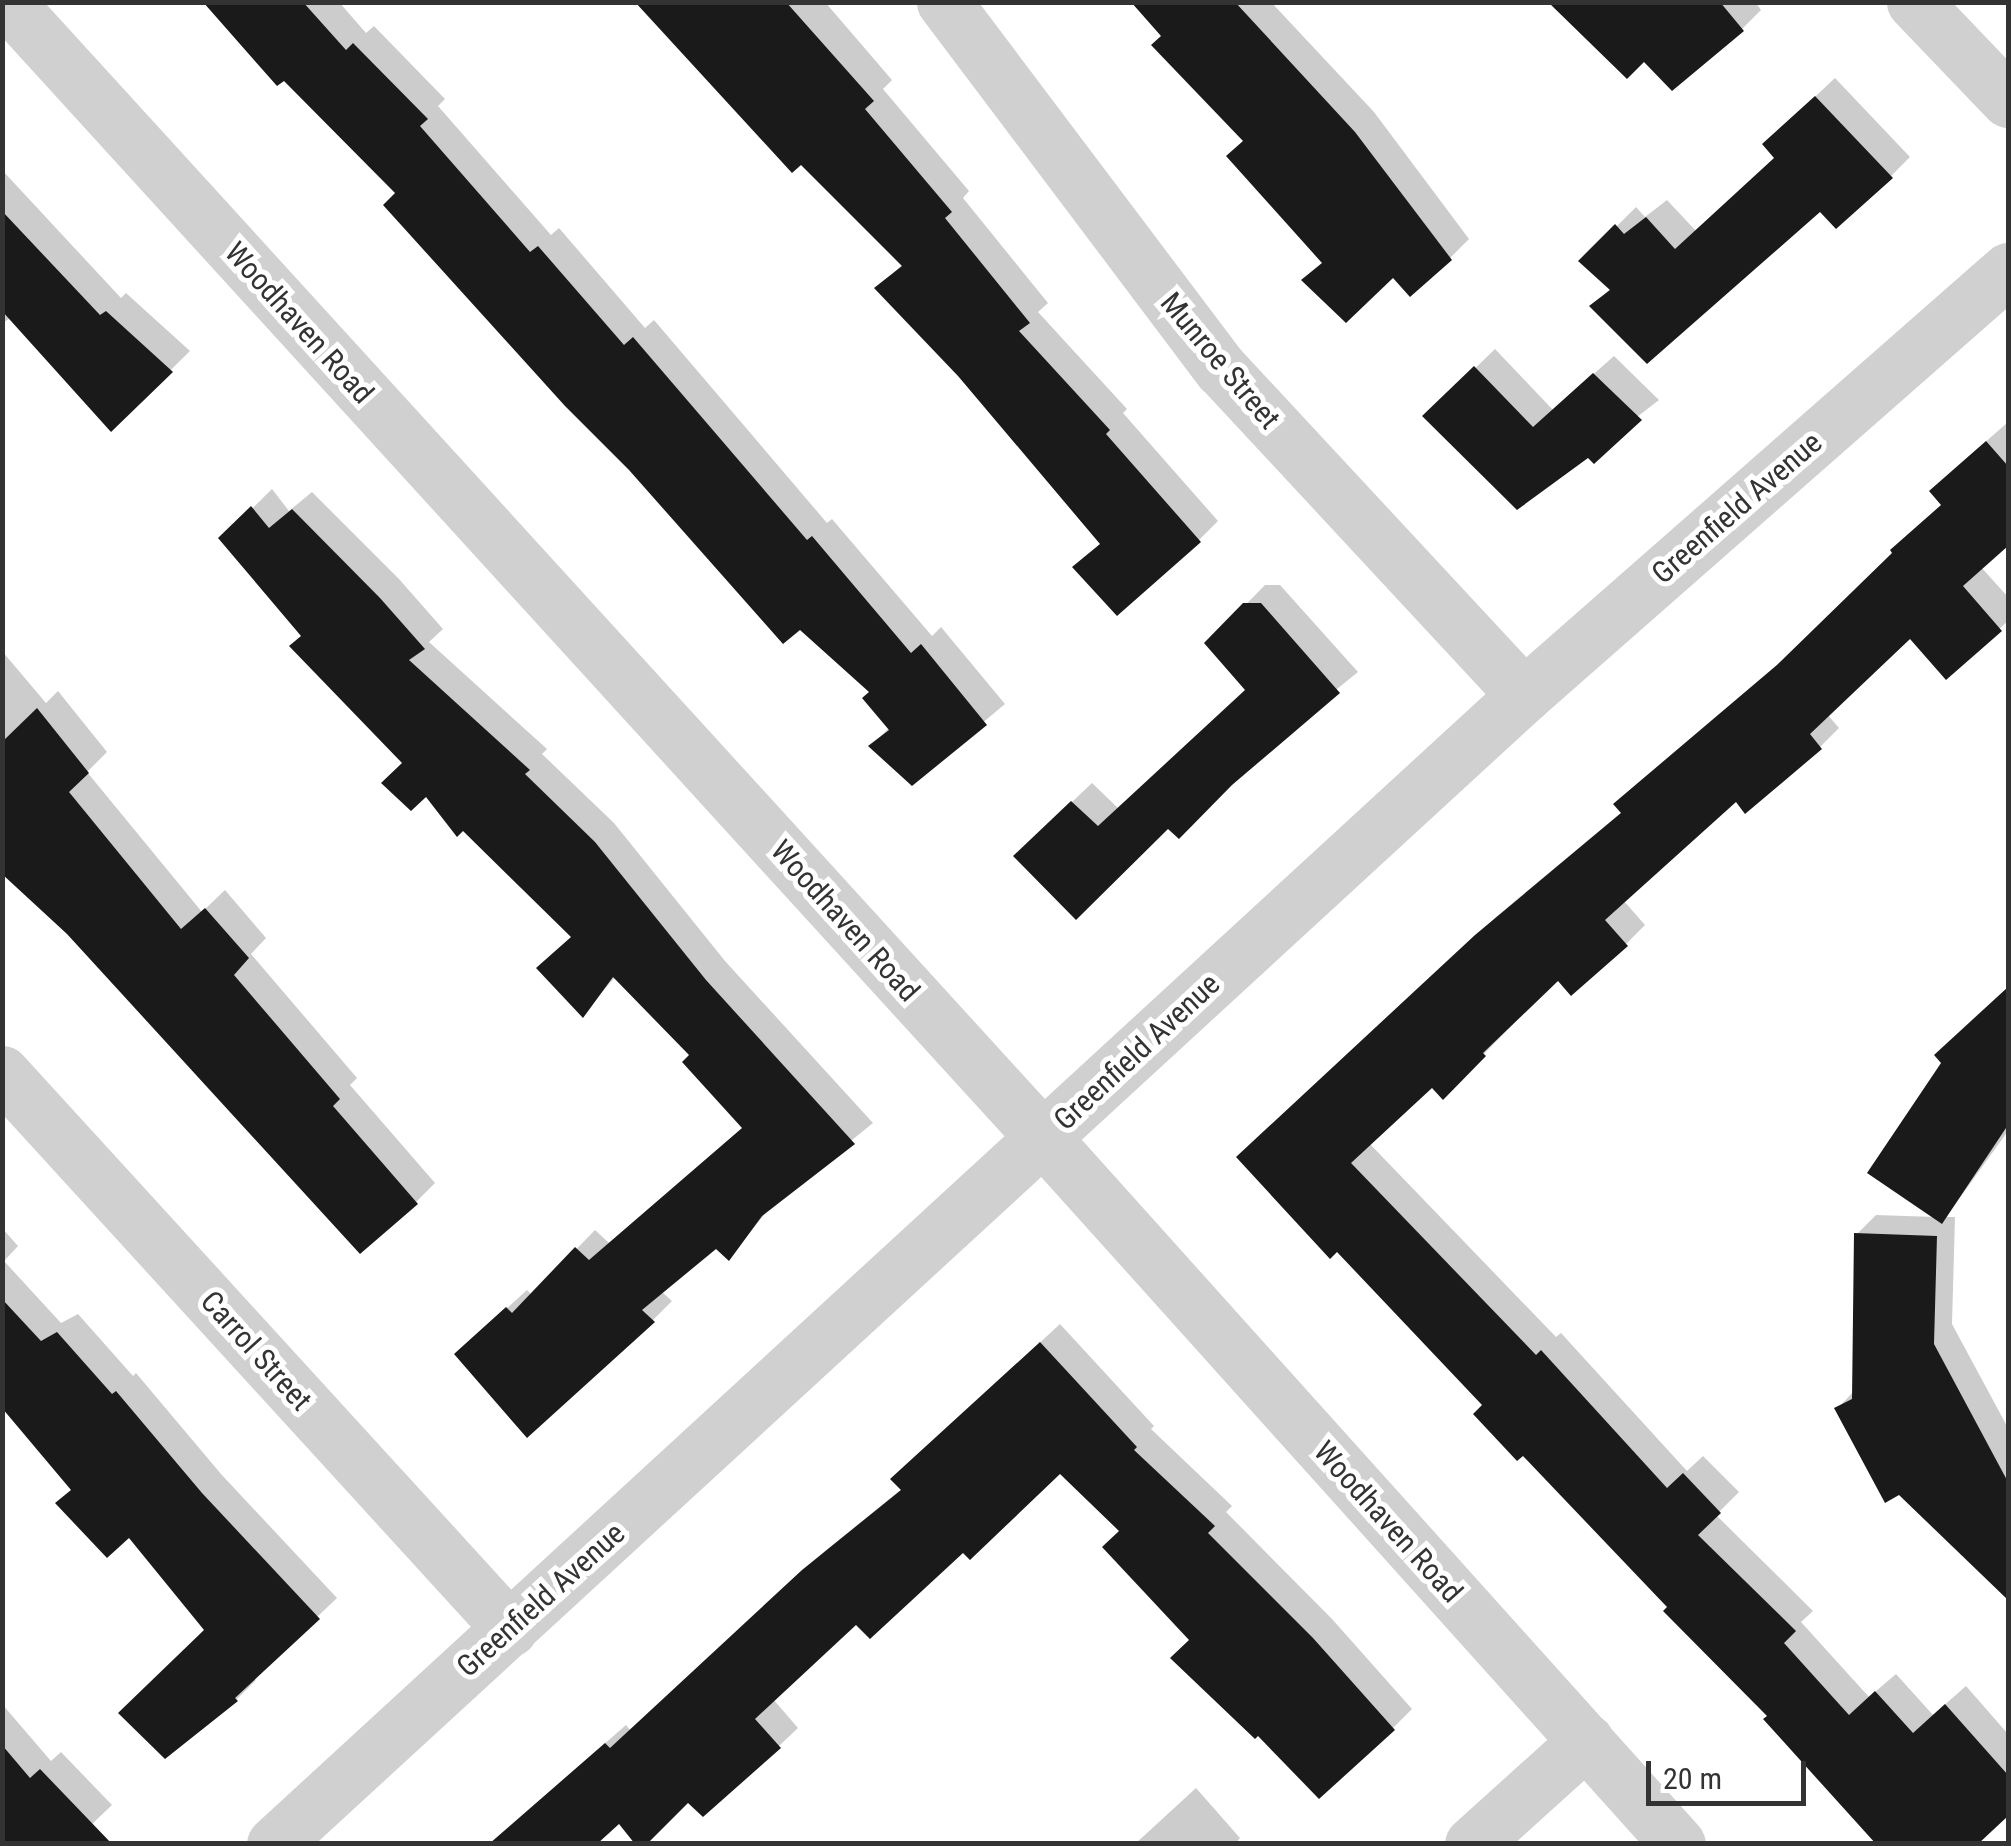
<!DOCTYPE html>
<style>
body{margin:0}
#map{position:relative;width:2011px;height:1846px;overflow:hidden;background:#fff;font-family:"Roboto Condensed",sans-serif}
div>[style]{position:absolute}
.shadow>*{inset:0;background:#0003}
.building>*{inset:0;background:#1a1a1a}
.minor>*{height:55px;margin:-27.5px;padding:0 27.5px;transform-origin:27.5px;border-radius:27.5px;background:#d0d0d0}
span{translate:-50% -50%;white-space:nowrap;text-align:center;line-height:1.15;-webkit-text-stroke:10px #fff;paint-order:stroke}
.street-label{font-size:30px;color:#333}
.frame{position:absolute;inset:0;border:5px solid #333;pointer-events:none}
.scale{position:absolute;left:1646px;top:1761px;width:160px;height:45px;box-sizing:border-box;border:5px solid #333;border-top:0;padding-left:12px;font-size:30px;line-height:35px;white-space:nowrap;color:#333;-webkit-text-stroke:8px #fff;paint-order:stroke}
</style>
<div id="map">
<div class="shadow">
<div style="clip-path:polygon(206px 2px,339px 2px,366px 33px,374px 26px,445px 99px,438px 106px,551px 235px,559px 228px,645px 328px,654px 320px,827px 523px,832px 519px,932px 636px,941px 627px,1005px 704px,912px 782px,871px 746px,890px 727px,873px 692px,398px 193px)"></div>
<div style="clip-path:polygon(637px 2px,825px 2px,892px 80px,883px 89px,969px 191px,963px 198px,1048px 303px,1038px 312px,1127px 409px,1123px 413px,1218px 521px,1199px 540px,1076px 567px,1102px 542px,960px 374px,878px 288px,903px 264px)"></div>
<div style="clip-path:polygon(1135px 2px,1271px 2px,1374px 112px,1469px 239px,1450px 258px,1393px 275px,1305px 280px,1324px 261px,1245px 141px)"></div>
<div style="clip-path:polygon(1558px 2px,1755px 2px,1761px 10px,1742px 29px,1644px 59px)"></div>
<div style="clip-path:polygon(1835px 78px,1910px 157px,1891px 176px,1593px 306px,1611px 288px,1582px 261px,1636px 207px,1645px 217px,1667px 200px,1696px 231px,1777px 157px,1785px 125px)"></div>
<div style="clip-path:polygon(2px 170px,121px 298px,126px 293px,190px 351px,111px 429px,11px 317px,2px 324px)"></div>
<div style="clip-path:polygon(1495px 349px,1553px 410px,1614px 356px,1659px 400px,1589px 454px,1426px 416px)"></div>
<div style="clip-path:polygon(2007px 423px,2008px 542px,1981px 567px,2008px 597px,2008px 621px,1946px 676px,1910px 635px,1827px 714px,1839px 728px,1820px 747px,1736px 799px,1623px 900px,1645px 925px,1626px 944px,1558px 978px,1443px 1096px,1432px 1085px,1369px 1143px,1556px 1337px,1561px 1333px,1687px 1471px,1703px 1456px,1739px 1492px,1716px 1515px,1813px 1611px,1801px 1622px,1869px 1697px,1896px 1674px,1933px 1715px,1966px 1686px,2008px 1734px,2008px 1813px,1979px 1839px,1983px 1844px,1879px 1844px,1770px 1716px,1486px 1405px,1258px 1138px,1497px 916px,1623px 811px,1617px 804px,1636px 785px,1799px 646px,1944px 504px,1951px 472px)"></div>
<div style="clip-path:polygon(272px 489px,289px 511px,312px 492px,399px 579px,443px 629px,429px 642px,547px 749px,542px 754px,614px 823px,725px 961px,873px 1123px,773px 1204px,729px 1258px,717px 1245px,661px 1291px,672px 1301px,653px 1320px,476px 1336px,527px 1290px,532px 1295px,595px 1230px,609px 1243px,744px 1127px,693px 1055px,616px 976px,583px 1014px,573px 936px,405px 763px,222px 538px)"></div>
<div style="clip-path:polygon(1265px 585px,1280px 585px,1358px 672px,1168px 826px,1035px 837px,1092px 783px,1119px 809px,1248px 689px,1208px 643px)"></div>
<div style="clip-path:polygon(2px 651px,46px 703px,58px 691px,107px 752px,87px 772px,202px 912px,225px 890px,266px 938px,251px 954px,357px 1078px,350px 1085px,435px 1183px,416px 1202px,2px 856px)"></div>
<div style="clip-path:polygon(2008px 989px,2008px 1131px,1946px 1217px,1955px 1217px,1952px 1324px,2008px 1428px,2008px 1597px,1900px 1492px,1837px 1409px,1854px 1391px,1857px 1234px,1876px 1215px,1935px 1217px,1945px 1063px,1956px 1036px)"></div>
<div style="clip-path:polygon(2px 1228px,18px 1246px,4px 1261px,61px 1323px,78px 1314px,133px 1376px,136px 1373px,221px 1474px,337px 1598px,253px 1678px,256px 1680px,237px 1699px,165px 1756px,207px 1630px,129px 1535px,73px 1488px,2px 1404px)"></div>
<div style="clip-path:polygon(1060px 1324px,1154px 1426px,1151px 1429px,1232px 1506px,1226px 1512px,1332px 1619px,1412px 1709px,1393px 1728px,1192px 1640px,1122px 1530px,1060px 1470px,963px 1550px,856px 1622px,773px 1699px,798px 1728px,779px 1746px,688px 1799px,620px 1820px,490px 1844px,626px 1725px,631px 1731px,825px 1551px,903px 1488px,913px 1460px)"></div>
<div style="clip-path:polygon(2px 1704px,51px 1761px,61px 1752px,112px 1805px,71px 1844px,2px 1844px)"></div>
<div style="clip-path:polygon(1196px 1788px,1240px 1838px,1235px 1844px,1135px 1844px)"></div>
</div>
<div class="building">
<div style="clip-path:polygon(203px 2px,303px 2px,346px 50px,353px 43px,428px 119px,420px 126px,530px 252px,538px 246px,624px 345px,633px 337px,807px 540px,812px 536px,911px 653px,921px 644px,987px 725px,912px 786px,868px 746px,889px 730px,862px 698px,869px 692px,800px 630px,783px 644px,629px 470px,565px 406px,383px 205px,395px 193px,284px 81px,277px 86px)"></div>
<div style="clip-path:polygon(635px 2px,786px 2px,874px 101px,865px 109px,952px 212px,945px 218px,1030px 323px,1019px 331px,1110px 430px,1106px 434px,1201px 542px,1117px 616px,1072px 567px,1100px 544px,958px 376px,874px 288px,902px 266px,801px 165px,792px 173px)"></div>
<div style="clip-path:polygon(1131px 2px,1235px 2px,1355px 132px,1452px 260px,1410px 297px,1393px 278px,1346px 323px,1301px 280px,1322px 263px,1226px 156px,1243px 141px,1151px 45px,1161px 36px)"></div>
<div style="clip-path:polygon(1548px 2px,1720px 2px,1744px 31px,1672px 91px,1644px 62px,1627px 79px)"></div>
<div style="clip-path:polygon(1815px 96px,1893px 178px,1836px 229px,1820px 212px,1647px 364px,1589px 306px,1610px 290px,1578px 261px,1615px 224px,1624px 234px,1646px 217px,1675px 249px,1774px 158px,1762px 144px)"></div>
<div style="clip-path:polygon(2px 211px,100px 315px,106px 311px,173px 372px,111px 432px,2px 311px)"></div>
<div style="clip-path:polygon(1474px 366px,1533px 427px,1593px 373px,1642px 420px,1594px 464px,1588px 458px,1517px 510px,1422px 416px)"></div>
<div style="clip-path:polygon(1986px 441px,2008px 466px,2008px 546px,1963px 586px,2002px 631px,1946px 680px,1910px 639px,1810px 734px,1822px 749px,1745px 814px,1736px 802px,1605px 920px,1628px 946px,1571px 996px,1558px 981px,1483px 1053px,1486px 1056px,1443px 1100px,1432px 1088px,1351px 1163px,1536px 1355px,1541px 1350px,1667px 1488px,1683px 1473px,1721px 1513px,1698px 1535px,1796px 1631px,1784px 1643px,1849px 1715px,1875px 1691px,1913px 1733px,1945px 1704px,2008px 1775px,2008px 1816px,1978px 1844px,1876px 1844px,1763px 1719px,1767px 1716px,1663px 1611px,1667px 1607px,1523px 1456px,1517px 1461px,1473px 1414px,1482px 1405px,1337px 1252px,1330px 1259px,1236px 1157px,1475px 935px,1621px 813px,1613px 804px,1777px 665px,1892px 553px,1890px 550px,1941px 505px,1929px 491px)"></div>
<div style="clip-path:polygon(251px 506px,269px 528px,292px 509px,380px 598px,425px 649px,409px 660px,530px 770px,525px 774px,595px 842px,706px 980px,855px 1144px,762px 1216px,729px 1261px,716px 1249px,642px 1310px,655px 1322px,527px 1438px,454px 1354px,506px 1307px,512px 1313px,575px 1247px,589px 1260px,742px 1128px,682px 1062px,689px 1055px,613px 977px,583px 1018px,536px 968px,571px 937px,463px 831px,457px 837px,426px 797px,411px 811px,381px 783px,402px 763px,289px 646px,301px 636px,218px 538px)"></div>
<div style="clip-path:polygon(1243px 603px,1261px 603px,1340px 693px,1232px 785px,1179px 839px,1168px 829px,1076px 920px,1013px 856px,1071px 801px,1098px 826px,1245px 690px,1204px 643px)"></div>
<div style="clip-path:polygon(37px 708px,89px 773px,69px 792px,181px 929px,205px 908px,249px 958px,234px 975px,340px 1099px,333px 1106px,418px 1204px,360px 1254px,67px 934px,2px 874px,2px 742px)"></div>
<div style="clip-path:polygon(2008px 987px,2008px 1125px,1942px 1224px,1867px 1173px,1941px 1063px,1934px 1055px)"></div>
<div style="clip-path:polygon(1854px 1233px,1937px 1236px,1934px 1344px,2008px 1482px,2008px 1600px,1899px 1495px,1885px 1503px,1834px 1408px,1852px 1399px)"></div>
<div style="clip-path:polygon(2px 1299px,41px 1341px,57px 1332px,112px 1394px,116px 1391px,202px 1493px,320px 1619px,235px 1698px,238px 1701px,165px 1759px,118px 1713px,204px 1630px,129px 1538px,107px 1558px,55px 1503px,71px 1490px,2px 1408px)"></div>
<div style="clip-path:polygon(1040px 1342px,1137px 1447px,1134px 1450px,1215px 1526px,1208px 1533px,1313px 1638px,1395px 1730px,1319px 1799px,1258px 1736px,1255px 1739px,1170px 1658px,1189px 1640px,1102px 1547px,1119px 1531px,1060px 1474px,970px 1560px,963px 1553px,870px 1639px,856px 1625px,755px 1719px,781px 1748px,703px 1817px,688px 1803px,647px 1844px,635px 1844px,619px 1824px,597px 1844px,489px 1844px,605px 1743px,610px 1748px,802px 1570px,901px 1490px,890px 1479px)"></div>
<div style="clip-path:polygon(2px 1745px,30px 1778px,40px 1769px,112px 1844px,2px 1844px)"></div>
</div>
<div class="minor">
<div style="left:7px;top:2px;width:1539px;rotate:47.63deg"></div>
<div style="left:1044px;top:1139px;width:948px;rotate:48.04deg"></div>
<div style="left:944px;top:2px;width:460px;rotate:53deg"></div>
<div style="left:1221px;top:369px;width:445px;rotate:47.1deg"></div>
<div style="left:1914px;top:2px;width:136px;rotate:46.2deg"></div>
<div style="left:2px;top:1073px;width:753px;rotate:47.58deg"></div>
<div style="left:274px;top:1844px;width:1698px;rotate:-42.59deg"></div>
<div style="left:1524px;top:695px;width:644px;rotate:-41.29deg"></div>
<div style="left:1472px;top:1844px;width:154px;rotate:-42.1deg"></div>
</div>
<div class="street-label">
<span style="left:299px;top:323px;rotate:48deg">Woodhaven Road</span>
<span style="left:1220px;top:361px;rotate:50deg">Munroe Street</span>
<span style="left:1737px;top:508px;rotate:-41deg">Greenfield Avenue</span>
<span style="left:845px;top:921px;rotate:48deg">Woodhaven Road</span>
<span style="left:1137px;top:1052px;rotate:-43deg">Greenfield Avenue</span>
<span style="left:256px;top:1351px;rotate:48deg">Carrol Street</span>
<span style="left:1388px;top:1522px;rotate:48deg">Woodhaven Road</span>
<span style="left:541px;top:1600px;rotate:-42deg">Greenfield Avenue</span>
</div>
<div class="frame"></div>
<div class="scale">20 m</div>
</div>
